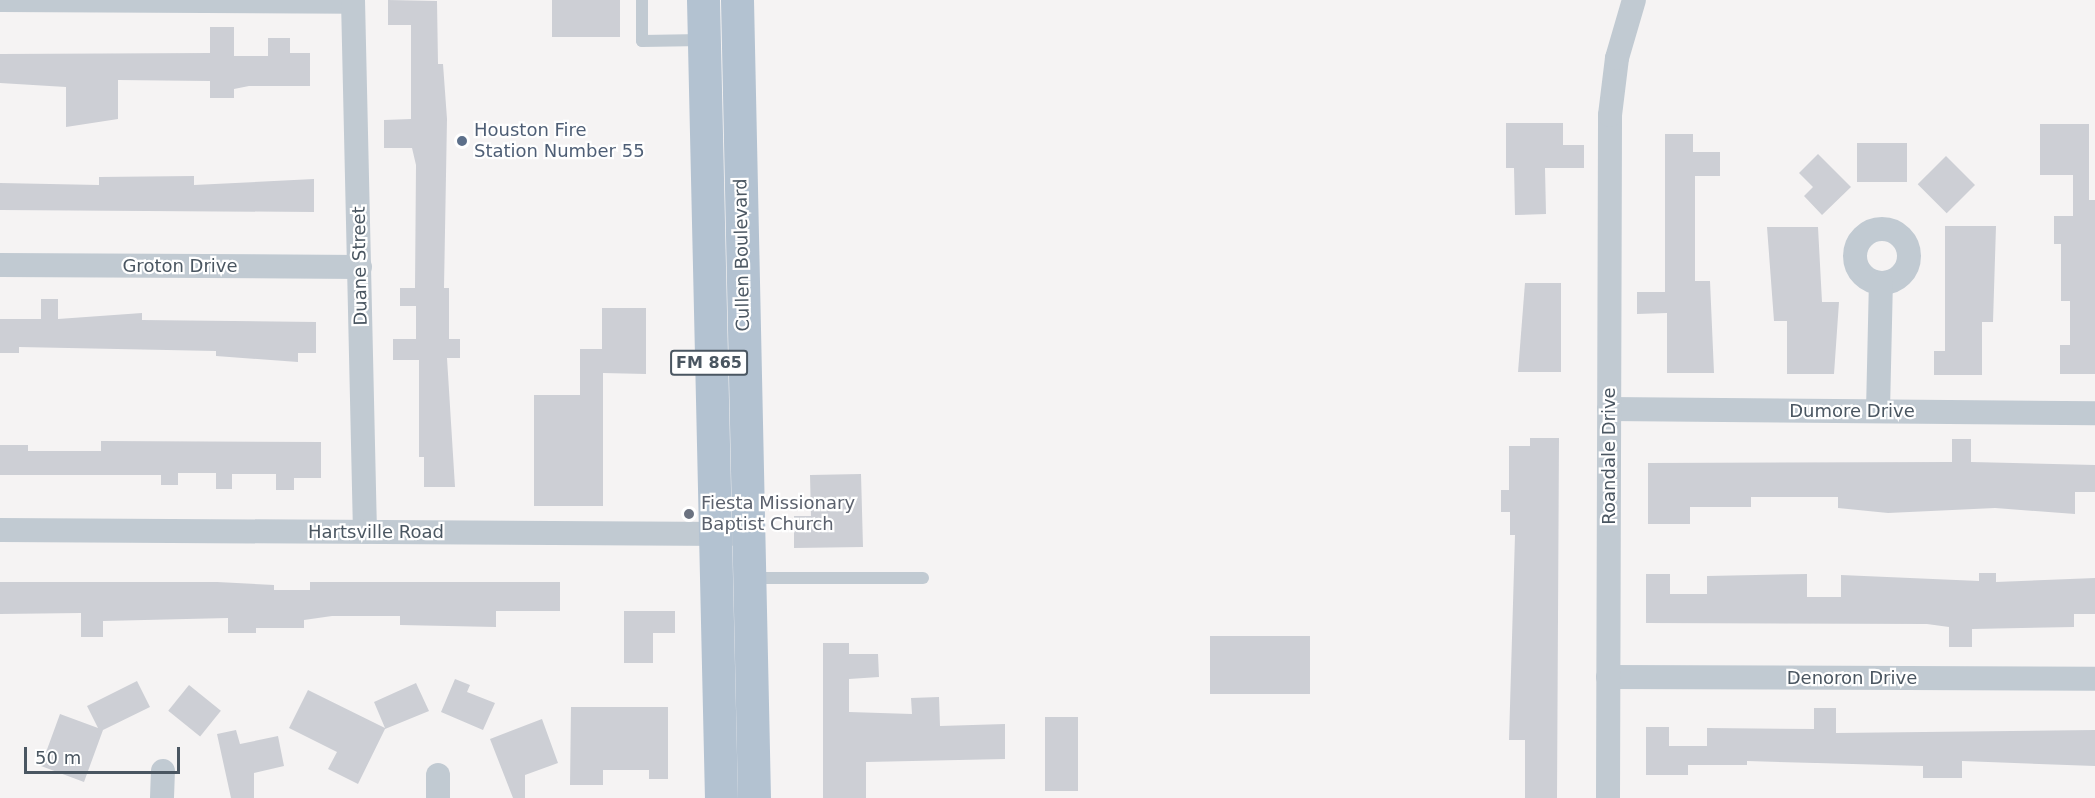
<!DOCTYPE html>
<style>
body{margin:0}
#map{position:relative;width:2095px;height:798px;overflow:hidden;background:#f5f3f3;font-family:"DejaVu Sans",sans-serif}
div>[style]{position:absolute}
.building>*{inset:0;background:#cdcfd5;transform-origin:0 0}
.lane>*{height:12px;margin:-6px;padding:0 6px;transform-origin:6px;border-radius:6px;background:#c1cad2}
.street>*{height:24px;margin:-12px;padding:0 12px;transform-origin:12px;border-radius:12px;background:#c1cad2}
.street>.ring{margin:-12px;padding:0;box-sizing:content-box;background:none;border:24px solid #c1cad2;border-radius:50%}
.primary>*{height:33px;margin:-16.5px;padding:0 16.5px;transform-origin:16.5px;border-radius:16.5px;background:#b3c2d1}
.dots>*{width:16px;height:16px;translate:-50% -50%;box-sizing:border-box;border:3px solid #fff;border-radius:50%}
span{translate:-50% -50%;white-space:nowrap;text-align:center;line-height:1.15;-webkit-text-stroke:4.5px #fff;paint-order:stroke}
.shield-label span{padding:2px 4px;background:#fff;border:2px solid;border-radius:4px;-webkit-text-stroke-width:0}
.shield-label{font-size:16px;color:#4a5661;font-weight:700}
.service-label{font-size:18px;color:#4e5e75}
.left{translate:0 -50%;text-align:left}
.street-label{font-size:18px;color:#4a5661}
.worship-label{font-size:18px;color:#5b616d}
.scale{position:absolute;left:24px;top:747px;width:156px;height:27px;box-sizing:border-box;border:3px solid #4a5661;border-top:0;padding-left:8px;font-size:18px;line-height:21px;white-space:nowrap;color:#4a5661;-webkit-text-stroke:4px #fff;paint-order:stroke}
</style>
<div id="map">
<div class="building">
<div style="clip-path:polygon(388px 0,437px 1px,438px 64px,443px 64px,447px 119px,444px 288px,449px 288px,449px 339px,460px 339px,460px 358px,447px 358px,455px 487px,424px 487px,424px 457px,419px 457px,419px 360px,393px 360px,393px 339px,416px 339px,416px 306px,400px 306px,400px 288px,415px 288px,416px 165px,412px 148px,384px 148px,384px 120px,411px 119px,411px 25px,388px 25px)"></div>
<div style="left:552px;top:0;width:68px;height:37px"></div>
<div style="clip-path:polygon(210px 27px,234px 27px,234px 56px,268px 56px,268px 38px,290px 38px,290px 53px,310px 53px,310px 86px,249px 86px,234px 89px,234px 98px,210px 98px,210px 81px,118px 80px,118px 119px,66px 127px,66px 87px,0 83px,0 54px,210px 53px)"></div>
<div style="clip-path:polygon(1506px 123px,1563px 123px,1563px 145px,1584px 145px,1584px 168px,1545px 168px,1546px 214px,1515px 215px,1514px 168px,1506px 168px)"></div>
<div style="clip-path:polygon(2040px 124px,2089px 124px,2089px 200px,2095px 200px,2095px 374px,2060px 374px,2060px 345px,2070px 345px,2070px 301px,2061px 301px,2061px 244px,2054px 244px,2054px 216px,2073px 216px,2073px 175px,2040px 175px)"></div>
<div style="clip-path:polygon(1665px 134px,1693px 134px,1693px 152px,1720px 152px,1720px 176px,1695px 176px,1695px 281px,1710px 281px,1714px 373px,1667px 373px,1667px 313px,1637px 314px,1637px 292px,1665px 292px)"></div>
<div style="left:1857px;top:143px;width:50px;height:39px"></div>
<div style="clip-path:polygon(1818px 154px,1851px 187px,1822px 215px,1804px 196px,1813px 187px,1799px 173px)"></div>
<div style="left:1946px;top:156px;width:41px;height:40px;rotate:45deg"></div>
<div style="clip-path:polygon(194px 176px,194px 185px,314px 179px,314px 212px,0 210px,0 183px,99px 185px,99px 177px)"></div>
<div style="clip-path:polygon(1945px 226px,1996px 226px,1993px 322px,1982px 322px,1982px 375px,1934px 375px,1934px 351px,1945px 351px)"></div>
<div style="clip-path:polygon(1767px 227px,1818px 227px,1822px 302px,1839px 302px,1834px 374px,1787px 374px,1787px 321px,1774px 321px)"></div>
<div style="clip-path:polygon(1525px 283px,1561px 283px,1561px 372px,1518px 372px)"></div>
<div style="clip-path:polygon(41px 299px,58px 299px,58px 319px,142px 313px,142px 320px,316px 322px,316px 353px,298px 353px,298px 362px,216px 356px,216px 351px,19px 347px,19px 353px,0 353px,0 319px,41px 319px)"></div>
<div style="clip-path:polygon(602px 308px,646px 308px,646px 374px,603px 373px,603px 506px,534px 506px,534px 395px,580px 395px,580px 349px,602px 349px)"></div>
<div style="clip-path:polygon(1530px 438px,1559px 438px,1557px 798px,1525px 798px,1525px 740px,1509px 740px,1515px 535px,1510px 535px,1510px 512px,1501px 512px,1501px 490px,1509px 490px,1509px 446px,1530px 446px)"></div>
<div style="clip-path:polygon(1952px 439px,1971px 439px,1971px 462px,2095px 465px,2095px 492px,2075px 492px,2075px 514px,1995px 508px,1888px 513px,1838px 508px,1838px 497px,1751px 497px,1751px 507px,1690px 507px,1690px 524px,1648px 524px,1648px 463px,1952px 462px)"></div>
<div style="clip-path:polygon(101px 441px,321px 442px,321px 478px,294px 478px,294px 490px,276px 490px,276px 474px,232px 474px,232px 489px,216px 489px,216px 473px,178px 473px,178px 485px,161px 485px,161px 475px,0 475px,0 445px,28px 445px,28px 451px,101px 451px)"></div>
<div style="clip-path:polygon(861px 474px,863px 547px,794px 548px,794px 516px,811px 516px,810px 475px)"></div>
<div style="clip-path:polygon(1979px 573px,1996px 573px,1996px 582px,2095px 578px,2095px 614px,2074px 614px,2074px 627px,1972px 629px,1972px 647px,1949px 647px,1949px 627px,1927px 624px,1646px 623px,1646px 574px,1670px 574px,1670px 594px,1707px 594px,1707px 576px,1807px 574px,1807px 597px,1841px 597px,1841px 575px,1979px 581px)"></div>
<div style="clip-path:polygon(0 582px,217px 582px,274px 585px,274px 590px,310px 590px,310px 582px,560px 582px,560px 611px,496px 611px,496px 627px,400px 625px,400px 616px,332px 616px,304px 620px,304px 628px,256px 628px,256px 633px,228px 633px,228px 618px,103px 621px,103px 637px,81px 637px,81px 613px,0 614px)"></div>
<div style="clip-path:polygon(624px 611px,675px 611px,675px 633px,653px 633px,653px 663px,624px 663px)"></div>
<div style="left:1210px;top:636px;width:100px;height:58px"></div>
<div style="clip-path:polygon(823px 643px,849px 643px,849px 654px,878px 654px,879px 677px,849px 679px,849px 712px,912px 714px,911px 698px,939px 697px,940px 726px,1005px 724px,1005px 759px,866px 762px,866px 798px,823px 798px)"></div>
<div style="clip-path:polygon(455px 679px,470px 685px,467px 692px,495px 703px,483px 730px,441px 712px)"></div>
<div style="clip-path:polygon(137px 681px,150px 707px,103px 730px,84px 782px,41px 766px,60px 714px,98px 728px,87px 706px)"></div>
<div style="clip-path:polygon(416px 683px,429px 711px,385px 729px,358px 784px,328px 769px,337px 752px,289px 728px,308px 690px,385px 728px,374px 702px)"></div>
<div style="left:189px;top:685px;width:41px;height:33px;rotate:39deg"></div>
<div style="clip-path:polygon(571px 707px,668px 707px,668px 779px,649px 779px,649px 770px,603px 770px,603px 785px,570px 785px)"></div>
<div style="clip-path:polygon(1814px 708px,1836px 708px,1836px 733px,2095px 730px,2095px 766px,1962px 761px,1962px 778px,1923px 778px,1923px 766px,1747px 761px,1747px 765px,1688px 765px,1688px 775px,1646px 775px,1646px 727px,1669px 727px,1669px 746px,1707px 746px,1707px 728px,1814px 729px)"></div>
<div style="left:1045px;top:717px;width:33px;height:74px"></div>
<div style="clip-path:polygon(542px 719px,558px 763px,525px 775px,525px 798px,513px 798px,490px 739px)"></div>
<div style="clip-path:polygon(236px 730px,240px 744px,278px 736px,284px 766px,254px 773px,254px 798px,231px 798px,217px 734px)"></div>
</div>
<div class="lane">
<div style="left:642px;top:0;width:41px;rotate:90deg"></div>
<div style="left:642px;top:41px;width:60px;rotate:-1deg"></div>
<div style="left:751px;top:578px;width:172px"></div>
</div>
<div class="street">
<div style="left:0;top:0;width:353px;rotate:0.3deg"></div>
<div style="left:353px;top:0;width:532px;rotate:88.71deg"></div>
<div class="ring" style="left:1855px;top:229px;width:30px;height:30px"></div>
<div style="left:0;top:265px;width:360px;rotate:0.3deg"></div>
<div style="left:1609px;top:409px;width:486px;rotate:0.5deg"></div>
<div style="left:1878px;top:411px;width:128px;rotate:-88.7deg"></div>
<div style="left:0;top:530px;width:730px;rotate:0.31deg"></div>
<div style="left:1608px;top:677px;width:487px;rotate:0.2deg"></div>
<div style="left:162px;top:798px;width:27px;rotate:-88deg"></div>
<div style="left:438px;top:798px;width:23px;rotate:-90deg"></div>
<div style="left:1608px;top:798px;width:683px;rotate:-89.83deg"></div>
<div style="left:1610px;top:115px;width:57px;rotate:-83deg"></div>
<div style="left:1617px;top:58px;width:60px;rotate:-73.7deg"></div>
</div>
<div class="primary">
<div style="left:703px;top:0;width:798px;rotate:88.71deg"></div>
<div style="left:737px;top:0;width:798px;rotate:88.78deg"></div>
</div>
<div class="dots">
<div style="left:462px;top:141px;background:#5c6f8a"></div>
<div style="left:689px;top:514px;background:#6b7280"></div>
</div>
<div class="shield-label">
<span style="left:709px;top:363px">FM 865</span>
</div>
<div class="service-label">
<span class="left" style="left:474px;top:141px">Houston Fire<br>Station Number 55</span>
</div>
<div class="street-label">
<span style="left:742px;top:255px;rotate:-91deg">Cullen Boulevard</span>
<span style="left:180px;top:266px">Groton Drive</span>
<span style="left:360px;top:266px;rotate:-91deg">Duane Street</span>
<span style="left:1852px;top:411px">Dumore Drive</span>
<span style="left:1609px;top:456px;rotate:-90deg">Roandale Drive</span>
<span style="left:376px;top:532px">Hartsville Road</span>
<span style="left:1852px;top:678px">Denoron Drive</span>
</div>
<div class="worship-label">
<span class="left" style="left:701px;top:514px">Fiesta Missionary<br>Baptist Church</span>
</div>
<div class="scale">50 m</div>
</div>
